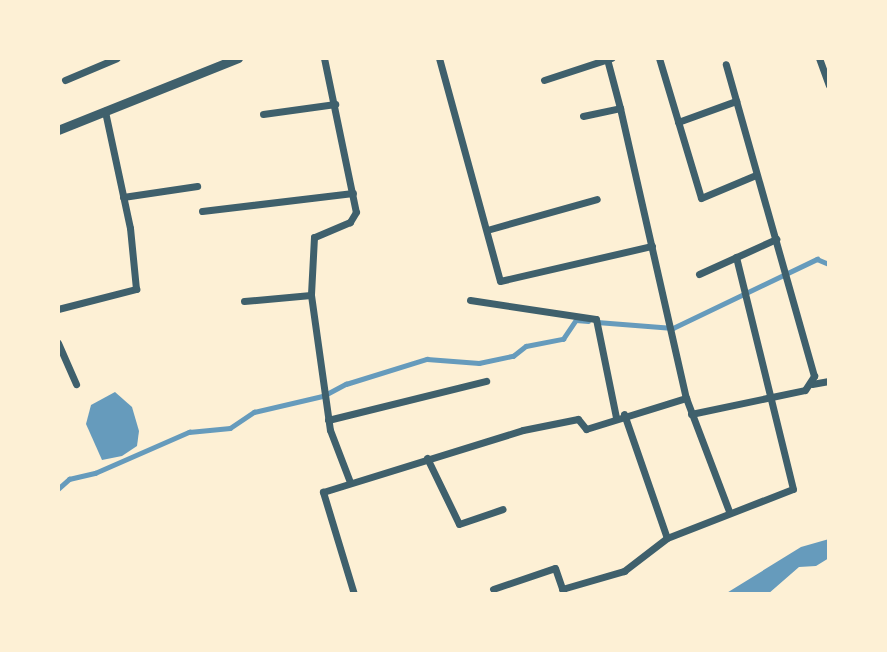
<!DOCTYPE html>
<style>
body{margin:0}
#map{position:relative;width:887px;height:652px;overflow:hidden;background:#fdf0d5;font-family:Overpass,sans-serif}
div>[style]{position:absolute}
.water>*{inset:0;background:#669bbc}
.stream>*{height:4.5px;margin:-2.25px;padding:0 2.25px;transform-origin:2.25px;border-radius:2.25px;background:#669bbc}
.minor>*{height:7px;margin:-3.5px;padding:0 3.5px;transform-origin:3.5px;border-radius:3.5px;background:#3f606c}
.tertiary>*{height:9px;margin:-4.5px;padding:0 4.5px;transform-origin:4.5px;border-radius:4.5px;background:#3f606c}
span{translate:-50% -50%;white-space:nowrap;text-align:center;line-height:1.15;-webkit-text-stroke:6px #fdf0d5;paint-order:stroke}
.frame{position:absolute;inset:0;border:60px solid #fdf0d5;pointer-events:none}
</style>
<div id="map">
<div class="water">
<div style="clip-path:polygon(115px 392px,132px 407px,139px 431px,137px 446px,122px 456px,102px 460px,86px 424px,91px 405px)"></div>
<div style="clip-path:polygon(829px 539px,829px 558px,816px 566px,799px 567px,768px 594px,725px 594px,801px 547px)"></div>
</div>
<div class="stream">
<div style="left:597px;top:322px;width:76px;rotate:4.5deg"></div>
<div style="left:673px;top:328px;width:160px;rotate:-25.6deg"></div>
<div style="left:817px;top:259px;width:13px;rotate:23deg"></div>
<div style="left:58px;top:489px;width:15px;rotate:-42deg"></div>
<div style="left:69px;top:479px;width:27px;rotate:-13deg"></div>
<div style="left:95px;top:473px;width:103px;rotate:-23.6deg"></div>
<div style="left:189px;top:432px;width:41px;rotate:-5.6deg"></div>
<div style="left:230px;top:428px;width:29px;rotate:-34deg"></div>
<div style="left:254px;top:412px;width:71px;rotate:-13.1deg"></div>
<div style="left:323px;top:396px;width:26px;rotate:-28deg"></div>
<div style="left:346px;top:384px;width:85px;rotate:-17.2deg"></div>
<div style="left:427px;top:359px;width:52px;rotate:4.4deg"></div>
<div style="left:479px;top:363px;width:35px;rotate:-12deg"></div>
<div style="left:513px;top:356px;width:16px;rotate:-38deg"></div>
<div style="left:526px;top:346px;width:38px;rotate:-11deg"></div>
<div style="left:563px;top:339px;width:23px;rotate:-56deg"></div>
<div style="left:576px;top:320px;width:12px;rotate:5deg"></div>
</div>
<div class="minor">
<div style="left:324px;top:58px;width:157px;rotate:78.3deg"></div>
<div style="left:356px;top:212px;width:12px;rotate:121deg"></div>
<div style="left:350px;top:222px;width:39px;rotate:157deg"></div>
<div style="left:314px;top:237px;width:58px;rotate:93deg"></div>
<div style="left:311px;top:295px;width:136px;rotate:82deg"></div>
<div style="left:330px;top:430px;width:56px;rotate:69deg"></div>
<div style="left:439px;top:58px;width:231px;rotate:74.7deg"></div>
<div style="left:500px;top:281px;width:156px;rotate:-13deg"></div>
<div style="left:659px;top:58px;width:146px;rotate:73.3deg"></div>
<div style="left:701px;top:198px;width:60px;rotate:-22.7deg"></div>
<div style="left:819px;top:58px;width:29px;rotate:70deg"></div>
<div style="left:607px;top:59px;width:51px;rotate:75.1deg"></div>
<div style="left:65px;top:80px;width:56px;rotate:-22.9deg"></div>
<div style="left:544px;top:80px;width:71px;rotate:-18.2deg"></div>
<div style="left:263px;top:114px;width:73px;rotate:-7.9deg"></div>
<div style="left:583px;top:116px;width:38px;rotate:-12deg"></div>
<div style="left:620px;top:108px;width:297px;rotate:77.2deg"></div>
<div style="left:686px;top:398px;width:121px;rotate:69.2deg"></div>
<div style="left:678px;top:122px;width:62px;rotate:-19.9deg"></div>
<div style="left:123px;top:197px;width:75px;rotate:-8.5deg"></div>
<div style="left:202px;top:211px;width:152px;rotate:-6.8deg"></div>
<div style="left:487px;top:230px;width:114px;rotate:-15.7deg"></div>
<div style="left:699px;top:274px;width:85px;rotate:-24.4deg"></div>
<div style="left:470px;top:300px;width:127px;rotate:8.6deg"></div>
<div style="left:596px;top:319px;width:100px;rotate:78.5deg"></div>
<div style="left:244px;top:301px;width:67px;rotate:-5.1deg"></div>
<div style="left:58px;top:309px;width:81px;rotate:-14.4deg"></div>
<div style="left:136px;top:289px;width:61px;rotate:-95.6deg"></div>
<div style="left:130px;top:228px;width:120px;rotate:-102.1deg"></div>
<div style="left:58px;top:343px;width:45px;rotate:66.3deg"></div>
<div style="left:812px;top:384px;width:17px;rotate:-10deg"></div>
<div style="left:624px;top:414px;width:131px;rotate:70.9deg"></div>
<div style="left:691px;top:414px;width:116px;rotate:-11.9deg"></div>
<div style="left:805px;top:390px;width:17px;rotate:-57deg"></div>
<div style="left:814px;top:376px;width:324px;rotate:-105.8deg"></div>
<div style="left:328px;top:420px;width:163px;rotate:-13.9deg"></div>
<div style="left:427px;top:458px;width:73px;rotate:64.1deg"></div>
<div style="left:459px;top:524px;width:46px;rotate:-18.8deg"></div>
<div style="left:493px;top:589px;width:65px;rotate:-18.7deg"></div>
<div style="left:555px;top:568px;width:28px;rotate:71deg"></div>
<div style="left:562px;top:589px;width:65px;rotate:-16.2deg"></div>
<div style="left:624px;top:571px;width:54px;rotate:-37.5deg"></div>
<div style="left:667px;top:538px;width:135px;rotate:-21.3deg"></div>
<div style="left:793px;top:489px;width:239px;rotate:-103.8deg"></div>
<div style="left:354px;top:594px;width:107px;rotate:-106.9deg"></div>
<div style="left:323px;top:492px;width:209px;rotate:-17.2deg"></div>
<div style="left:523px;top:430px;width:56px;rotate:-11.3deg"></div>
<div style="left:578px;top:419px;width:13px;rotate:51deg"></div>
<div style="left:586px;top:429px;width:105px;rotate:-17.2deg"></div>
</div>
<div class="tertiary">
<div style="left:58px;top:130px;width:194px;rotate:-21.8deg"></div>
</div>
<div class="frame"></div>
</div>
